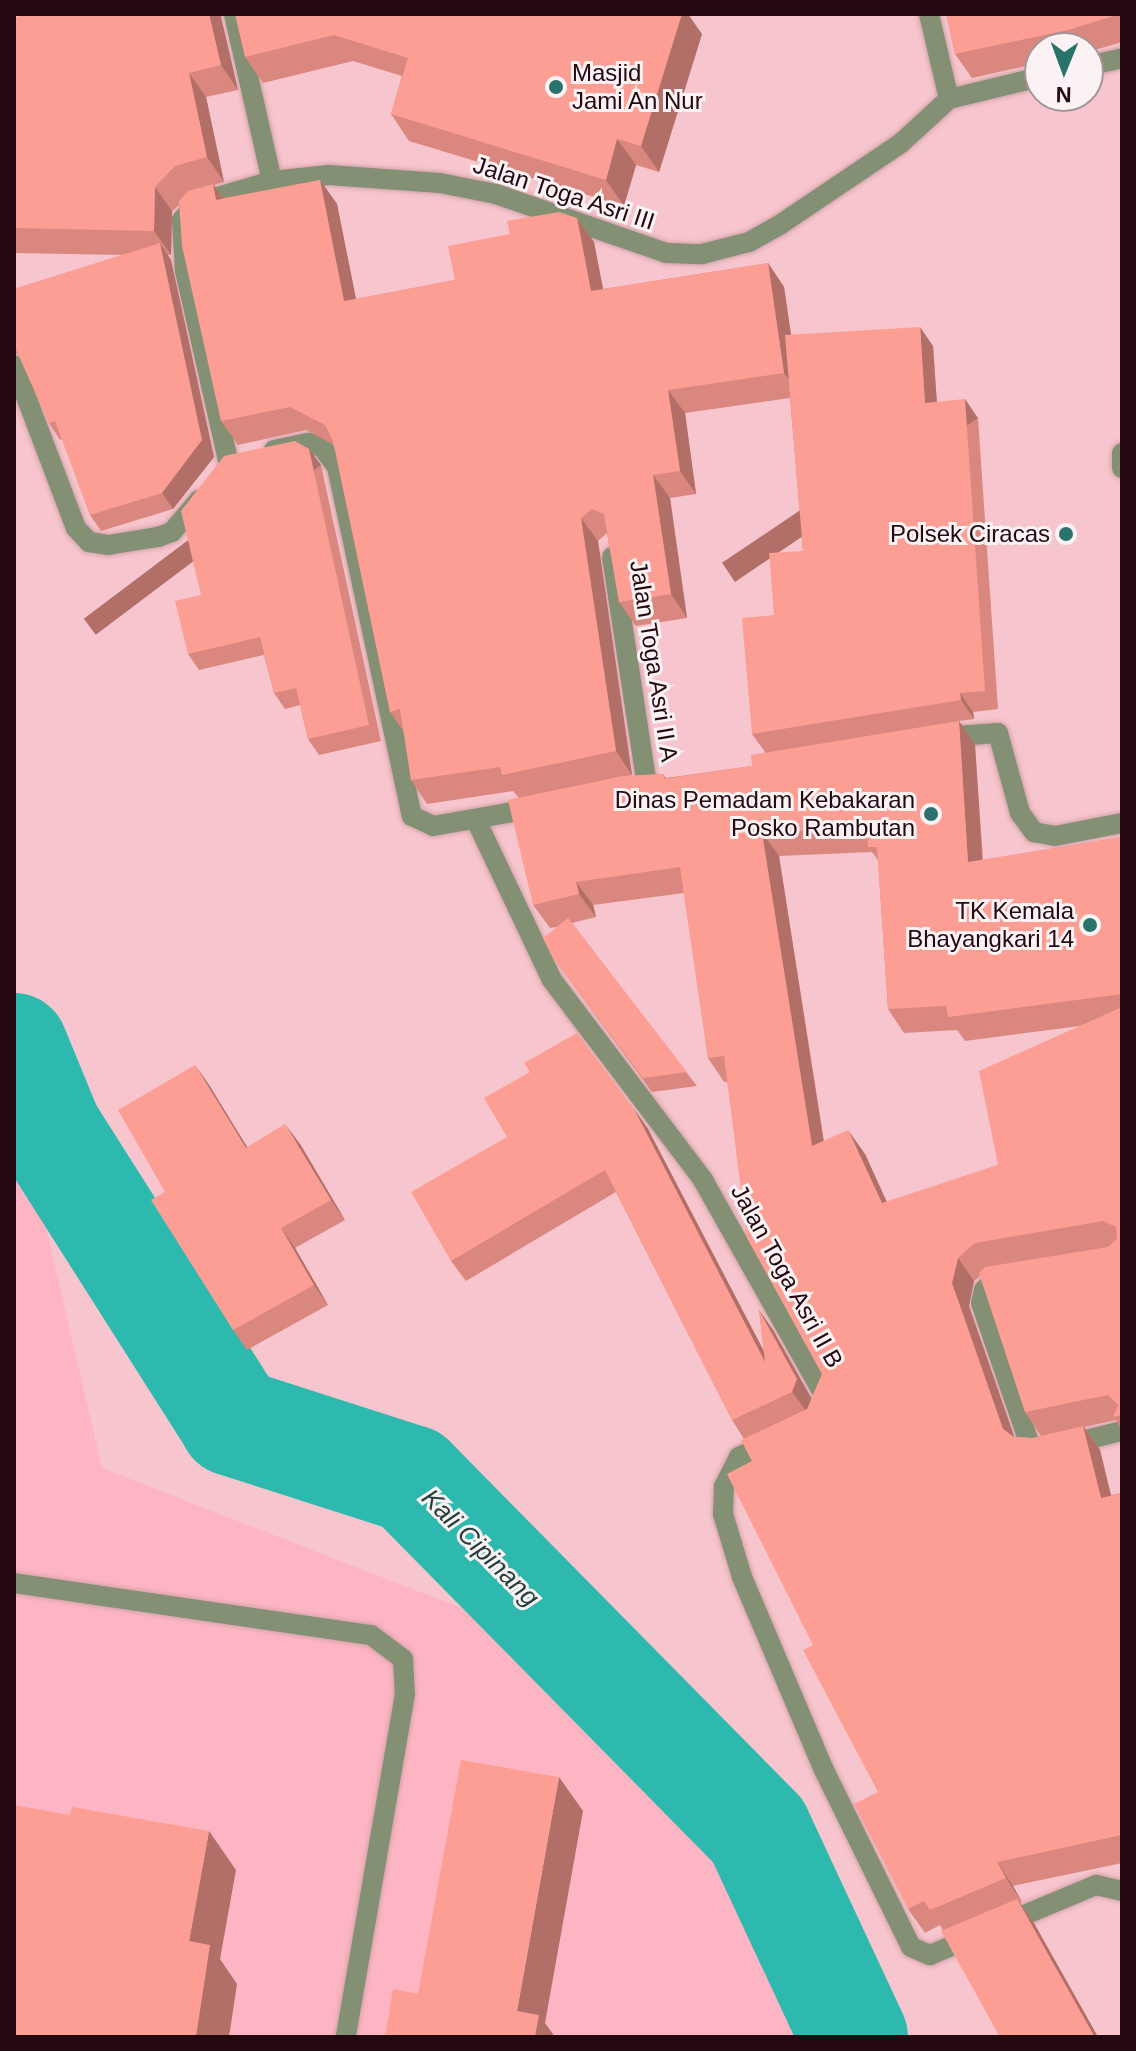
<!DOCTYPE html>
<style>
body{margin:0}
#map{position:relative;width:1136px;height:2051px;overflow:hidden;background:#f7c5cd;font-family:Arial,sans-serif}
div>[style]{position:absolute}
.built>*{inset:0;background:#feb5c3}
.river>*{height:108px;margin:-54px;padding:0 54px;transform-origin:54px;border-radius:54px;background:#2db9ae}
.roads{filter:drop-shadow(0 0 2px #d1a3ab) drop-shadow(0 0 2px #d1a3ab)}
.lane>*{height:20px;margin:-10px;padding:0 10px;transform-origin:10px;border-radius:10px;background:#839073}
.street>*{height:20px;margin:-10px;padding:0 10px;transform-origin:10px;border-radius:10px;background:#839073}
.wall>*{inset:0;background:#da887f}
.shaded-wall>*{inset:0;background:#b16f68;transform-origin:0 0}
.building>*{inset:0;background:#fd9e94}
.dots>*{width:22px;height:22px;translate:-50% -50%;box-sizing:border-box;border:4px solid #fbf2f4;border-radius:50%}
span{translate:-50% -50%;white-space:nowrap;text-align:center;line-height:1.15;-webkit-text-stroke:6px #fbf2f4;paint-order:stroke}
.poi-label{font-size:24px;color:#250910}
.left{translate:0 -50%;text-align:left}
.right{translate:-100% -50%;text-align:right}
.street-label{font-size:24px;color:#250910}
.water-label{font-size:26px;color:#24403d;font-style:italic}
.frame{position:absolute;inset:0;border:16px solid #250910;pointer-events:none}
.north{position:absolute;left:1024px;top:32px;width:80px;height:80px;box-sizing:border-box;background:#fbf2f4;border:2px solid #a59599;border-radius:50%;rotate:181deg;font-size:22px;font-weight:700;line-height:32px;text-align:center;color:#250910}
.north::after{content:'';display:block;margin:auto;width:28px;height:36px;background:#2a736c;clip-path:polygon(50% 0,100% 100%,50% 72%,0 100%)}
</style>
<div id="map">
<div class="built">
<div style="clip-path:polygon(14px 1090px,102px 1468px,656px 1684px,878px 2037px,14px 2037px)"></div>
</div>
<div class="river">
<div style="left:14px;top:1047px;width:90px;rotate:67.7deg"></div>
<div style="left:48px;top:1130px;width:346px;rotate:57.6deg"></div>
<div style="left:233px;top:1422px;width:187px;rotate:17.8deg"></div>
<div style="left:411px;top:1479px;width:494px;rotate:45.4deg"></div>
<div style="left:758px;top:1831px;width:227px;rotate:65deg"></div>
</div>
<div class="roads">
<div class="lane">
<div style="left:1122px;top:453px;width:15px;rotate:90deg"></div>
<div style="left:14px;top:1583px;width:361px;rotate:8.3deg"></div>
<div style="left:371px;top:1635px;width:40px;rotate:37deg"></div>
<div style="left:403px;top:1659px;width:35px;rotate:87deg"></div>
<div style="left:405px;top:1694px;width:348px;rotate:99.8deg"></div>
</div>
<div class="street">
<div style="left:234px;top:14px;width:171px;rotate:77.2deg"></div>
<div style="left:929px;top:14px;width:87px;rotate:76.8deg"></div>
<div style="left:1088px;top:66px;width:35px;rotate:-13deg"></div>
<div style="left:14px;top:365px;width:174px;rotate:69.2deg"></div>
<div style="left:76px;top:528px;width:19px;rotate:47deg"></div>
<div style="left:89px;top:542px;width:19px;rotate:9deg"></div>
<div style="left:108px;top:545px;width:51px;rotate:-9.1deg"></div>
<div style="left:158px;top:537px;width:15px;rotate:-20deg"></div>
<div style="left:172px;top:532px;width:42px;rotate:-49.8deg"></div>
<div style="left:274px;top:450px;width:35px;rotate:-12deg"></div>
<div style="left:308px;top:443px;width:15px;rotate:16deg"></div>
<div style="left:322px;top:447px;width:25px;rotate:53deg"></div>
<div style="left:337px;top:467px;width:357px;rotate:77.9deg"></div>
<div style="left:412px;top:816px;width:23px;rotate:25deg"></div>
<div style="left:433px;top:826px;width:105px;rotate:-9.9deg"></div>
<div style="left:228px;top:460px;width:194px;rotate:-102.8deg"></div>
<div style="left:185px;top:271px;width:51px;rotate:-93.4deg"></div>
<div style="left:182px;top:220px;width:23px;rotate:-49deg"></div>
<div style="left:197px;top:203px;width:78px;rotate:-16.3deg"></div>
<div style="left:272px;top:181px;width:57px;rotate:-6deg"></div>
<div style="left:329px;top:175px;width:111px;rotate:4.1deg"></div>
<div style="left:440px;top:183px;width:57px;rotate:11.1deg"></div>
<div style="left:496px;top:194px;width:180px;rotate:19.1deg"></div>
<div style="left:666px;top:253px;width:36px;rotate:2deg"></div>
<div style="left:702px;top:254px;width:49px;rotate:-14.3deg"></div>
<div style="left:749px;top:242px;width:37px;rotate:-29deg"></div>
<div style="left:781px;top:224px;width:145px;rotate:-34deg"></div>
<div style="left:901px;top:143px;width:65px;rotate:-42.5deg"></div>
<div style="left:949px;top:99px;width:94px;rotate:-13.6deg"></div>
<div style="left:612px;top:557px;width:231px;rotate:81.3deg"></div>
<div style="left:942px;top:737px;width:56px;rotate:-4.1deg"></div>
<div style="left:998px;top:733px;width:83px;rotate:74.6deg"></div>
<div style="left:1020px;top:813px;width:24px;rotate:54deg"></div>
<div style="left:1034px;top:832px;width:21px;rotate:11deg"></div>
<div style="left:1055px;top:836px;width:68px;rotate:-11deg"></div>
<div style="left:476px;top:820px;width:177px;rotate:64.6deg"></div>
<div style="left:552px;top:980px;width:251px;rotate:52.9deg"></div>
<div style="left:703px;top:1180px;width:250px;rotate:60.6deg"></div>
<div style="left:826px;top:1398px;width:10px;rotate:96deg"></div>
<div style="left:1008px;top:1277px;width:13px;rotate:171deg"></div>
<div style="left:995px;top:1279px;width:16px;rotate:135deg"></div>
<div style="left:984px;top:1290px;width:13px;rotate:103deg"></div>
<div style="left:981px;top:1303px;width:150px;rotate:71deg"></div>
<div style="left:1030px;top:1445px;width:16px;rotate:18deg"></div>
<div style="left:1045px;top:1450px;width:79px;rotate:-13.9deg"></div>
<div style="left:773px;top:1441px;width:38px;rotate:155deg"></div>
<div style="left:739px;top:1457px;width:33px;rotate:117deg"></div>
<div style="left:724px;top:1486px;width:28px;rotate:92deg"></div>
<div style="left:723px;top:1514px;width:66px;rotate:73.2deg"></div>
<div style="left:742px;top:1577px;width:207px;rotate:67deg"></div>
<div style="left:823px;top:1768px;width:199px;rotate:63.8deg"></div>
<div style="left:911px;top:1947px;width:21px;rotate:23deg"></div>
<div style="left:930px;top:1955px;width:47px;rotate:-22.7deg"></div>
<div style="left:1003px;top:1924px;width:101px;rotate:-22.8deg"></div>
<div style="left:1096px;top:1885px;width:27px;rotate:13deg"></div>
</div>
</div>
<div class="wall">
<div style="clip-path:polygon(235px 14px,702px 34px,659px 172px,636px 165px,624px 206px,409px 141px,391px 114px,402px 76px,353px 61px,263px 83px,245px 57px)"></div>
<div style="clip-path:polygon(946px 14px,1122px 14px,1122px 42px,1088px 52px,1088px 48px,1040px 48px,1040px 63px,972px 78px,955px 54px)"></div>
<div style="clip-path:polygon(evenodd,221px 17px,238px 90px,206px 97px,224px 182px,214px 185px,223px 198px,320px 180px,337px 204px,356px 299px,455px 280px,510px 234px,577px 218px,594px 242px,603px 289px,768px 263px,784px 287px,791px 335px,933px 346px,937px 402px,978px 418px,998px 709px,973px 712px,974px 719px,959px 721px,975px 745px,983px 860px,1122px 837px,1122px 1430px,1116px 1420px,1084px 1427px,1100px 1450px,1111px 1495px,1122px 1493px,1122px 1863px,1013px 1886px,1022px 1902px,1020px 1903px,1035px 1925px,1098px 2037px,1000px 2037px,940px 1925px,925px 1933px,908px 1909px,878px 1792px,813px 1645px,744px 1439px,732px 1420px,616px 1192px,466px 1281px,451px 1261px,634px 1109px,648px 1129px,764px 1352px,759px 1310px,773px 1330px,811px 1399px,822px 1374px,727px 1082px,724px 1082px,708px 1058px,684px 893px,593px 905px,596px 917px,572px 923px,697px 1086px,652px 1092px,554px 959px,557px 927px,550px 928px,533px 905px,518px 797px,513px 791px,427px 804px,411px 780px,404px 732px,390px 712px,334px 445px,306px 430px,238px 445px,221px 421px,179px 205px,172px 211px,171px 255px,168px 255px,171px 260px,214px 457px,173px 509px,101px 531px,90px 515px,62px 439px,60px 440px,49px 423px,18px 354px,14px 354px,14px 289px,123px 255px,14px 253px,14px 18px,221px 17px,790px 398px,803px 551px,774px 615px,752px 734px,765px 752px,752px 766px,666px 778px,663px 774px,628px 776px,632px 775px,598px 541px,607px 533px,619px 602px,636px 626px,687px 618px,670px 498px,696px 494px,685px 413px,790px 398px,221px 17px,872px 852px,878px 860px,888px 1009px,904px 1033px,957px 1030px,965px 1041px,1080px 1026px,998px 1165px,887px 1202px,865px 1154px,824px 1141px,779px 856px,872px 852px,221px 17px,980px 1276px,1025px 1412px,1041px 1436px,1059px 1432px,1033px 1438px,1014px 1437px,969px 1306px,974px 1281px,980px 1276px)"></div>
<div style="clip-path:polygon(309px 449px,321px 465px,381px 741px,319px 755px,308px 739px,300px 705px,285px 709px,274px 693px,264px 655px,199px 670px,188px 654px,201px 595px)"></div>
<div style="clip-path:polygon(195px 1065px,209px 1085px,247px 1147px,300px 1144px,345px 1220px,295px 1248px,328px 1305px,247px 1350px,233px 1330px)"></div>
</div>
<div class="shaded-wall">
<div style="clip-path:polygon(209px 14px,223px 14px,221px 17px,238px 90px,221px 65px)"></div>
<div style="clip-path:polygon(670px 14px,688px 14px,702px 34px,659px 172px,641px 146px)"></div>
<div style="clip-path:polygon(189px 73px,206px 97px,224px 182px,207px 157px)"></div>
<div style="clip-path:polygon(617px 139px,636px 165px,624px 206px,606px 180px)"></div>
<div style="clip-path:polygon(320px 180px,337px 204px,361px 324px,344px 301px)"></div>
<div style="clip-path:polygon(213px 184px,229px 207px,216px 200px)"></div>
<div style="clip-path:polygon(155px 187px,172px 211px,171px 255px,154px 231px)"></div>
<div style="clip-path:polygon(577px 218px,594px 242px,608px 315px,591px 291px)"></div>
<div style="clip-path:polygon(160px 243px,171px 260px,214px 457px,173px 509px,162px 493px)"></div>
<div style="clip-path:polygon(768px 263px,784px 287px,800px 396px,784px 373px)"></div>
<div style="clip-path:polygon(920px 327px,933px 346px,938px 422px,925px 403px)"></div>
<div style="clip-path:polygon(668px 390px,685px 413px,696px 494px,680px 471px)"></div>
<div style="left:965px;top:399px;width:23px;height:293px;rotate:56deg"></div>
<div style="left:309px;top:449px;width:20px;height:282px;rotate:53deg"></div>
<div style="clip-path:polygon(653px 475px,670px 498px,687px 618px,671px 594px)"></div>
<div style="clip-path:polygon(581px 518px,598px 541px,632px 775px,616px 751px)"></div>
<div style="clip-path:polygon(960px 693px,973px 712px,974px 719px,961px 700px)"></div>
<div style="clip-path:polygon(959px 721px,975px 745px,984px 886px,968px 862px)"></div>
<div style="clip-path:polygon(762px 833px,779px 856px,828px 1170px,812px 1146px)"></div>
<div style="clip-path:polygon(576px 882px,593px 905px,596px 917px,579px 894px)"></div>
<div style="clip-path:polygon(195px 1065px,209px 1085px,260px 1168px,246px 1148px)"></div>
<div style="clip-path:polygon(634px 1109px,648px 1129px,780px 1382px,765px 1362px)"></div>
<div style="clip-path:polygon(285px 1124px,300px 1144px,345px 1220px,331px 1200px)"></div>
<div style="clip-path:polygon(848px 1130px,865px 1154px,898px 1227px,882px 1203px)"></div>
<div style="clip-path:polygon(281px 1228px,295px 1248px,328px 1305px,314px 1285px)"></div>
<div style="clip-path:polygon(958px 1258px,974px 1281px,969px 1306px,1020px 1453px,1003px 1429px,952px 1283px)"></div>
<div style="clip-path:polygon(759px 1310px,773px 1330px,812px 1399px,807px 1412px,792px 1392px)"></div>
<div style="clip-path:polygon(1083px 1426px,1100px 1450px,1117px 1521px,1101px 1498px)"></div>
<div style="clip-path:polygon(559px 1777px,583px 1811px,545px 2023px,555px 2037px,535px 2037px,517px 2011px)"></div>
<div style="clip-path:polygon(209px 1831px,236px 1870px,220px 1959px,237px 1984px,229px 2037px,196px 2037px,189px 1941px)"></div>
<div style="clip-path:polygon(997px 1862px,1013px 1886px,1022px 1902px,1006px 1878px)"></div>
<div style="clip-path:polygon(1017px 1899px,1035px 1925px,1098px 2037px,1095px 2037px,1093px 2034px)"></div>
</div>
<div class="building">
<div style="clip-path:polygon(26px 14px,209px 14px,221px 65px,189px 73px,207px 157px,175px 166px,155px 187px,154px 231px,14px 228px,14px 18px)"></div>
<div style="clip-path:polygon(235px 14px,682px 14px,641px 146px,617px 139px,606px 180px,391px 114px,408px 58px,334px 35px,245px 57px)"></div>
<div style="clip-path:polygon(946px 14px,1120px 14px,1068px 30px,955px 54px)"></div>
<div style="clip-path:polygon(320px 180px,344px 301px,455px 280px,448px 246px,510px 234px,507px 221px,559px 212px,577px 218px,591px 291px,768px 263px,784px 373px,668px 390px,680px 471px,653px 475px,671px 594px,619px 602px,604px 514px,592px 509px,581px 518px,616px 751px,502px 775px,500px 767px,411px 780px,400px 709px,390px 712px,333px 441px,325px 425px,290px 407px,221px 421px,182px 246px,179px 201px,188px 191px,213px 184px,216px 200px)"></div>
<div style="clip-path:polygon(160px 243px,202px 440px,162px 493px,90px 515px,55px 421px,49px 423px,14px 345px,14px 289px)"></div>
<div style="clip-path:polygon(920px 327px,925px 403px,965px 399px,985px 691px,960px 693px,961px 700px,752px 734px,742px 618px,774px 615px,769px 553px,803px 551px,785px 335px)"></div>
<div style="clip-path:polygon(295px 441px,309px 449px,369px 725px,308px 739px,296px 688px,274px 693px,260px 637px,188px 654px,175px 601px,201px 595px,181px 511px,224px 456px)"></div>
<div style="clip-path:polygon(959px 721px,968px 862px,1122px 837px,1122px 994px,948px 1017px,946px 1006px,888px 1009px,877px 847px,868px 847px,867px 827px,762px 833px,812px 1146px,848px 1130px,882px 1203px,998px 1165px,979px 1071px,1122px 1007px,1122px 1415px,1113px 1417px,1118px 1405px,1108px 1395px,1025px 1412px,979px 1273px,985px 1267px,1108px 1247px,1117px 1239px,1116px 1227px,1103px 1221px,975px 1243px,958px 1258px,952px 1283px,1003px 1429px,1014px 1437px,1033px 1438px,1083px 1426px,1101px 1498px,1122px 1493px,1122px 1835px,997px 1862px,1006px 1878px,930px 1910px,924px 1901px,908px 1909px,854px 1804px,878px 1792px,803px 1650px,813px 1645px,727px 1474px,752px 1461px,741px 1440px,807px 1409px,822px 1374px,747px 1238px,724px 1056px,708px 1058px,680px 867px,576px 882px,579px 894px,533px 905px,508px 800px,623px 776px,663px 774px,664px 779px,752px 766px,751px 755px)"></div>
<div style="clip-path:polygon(568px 918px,687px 1072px,643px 1078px,554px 959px,543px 938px)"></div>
<div style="clip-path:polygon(577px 1033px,634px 1109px,765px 1362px,759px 1310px,797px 1379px,792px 1392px,732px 1420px,605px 1170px,451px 1261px,411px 1192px,507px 1137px,484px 1098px,530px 1072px,524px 1063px)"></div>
<div style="clip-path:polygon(195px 1065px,246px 1148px,285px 1124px,331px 1200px,281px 1228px,314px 1285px,233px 1330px,151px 1200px,165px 1192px,118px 1110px)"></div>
<div style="clip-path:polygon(461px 1760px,559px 1777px,517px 2011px,539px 2015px,535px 2037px,385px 2037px,393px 1989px,418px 1994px)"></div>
<div style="clip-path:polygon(14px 1805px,70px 1815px,72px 1807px,209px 1831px,189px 1941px,210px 1945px,196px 2037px,14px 2036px)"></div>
<div style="clip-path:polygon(1017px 1899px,1093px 2034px,1088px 2037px,1000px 2037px,941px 1931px)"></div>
</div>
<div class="dots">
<div style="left:556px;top:87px;background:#2a736c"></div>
<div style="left:1066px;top:534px;background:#2a736c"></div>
<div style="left:931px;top:814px;background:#2a736c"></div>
<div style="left:1090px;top:925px;background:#2a736c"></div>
</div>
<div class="poi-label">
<span class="left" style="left:572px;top:87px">Masjid<br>Jami An Nur</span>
<span class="right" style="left:1050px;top:534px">Polsek Ciracas</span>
<span class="right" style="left:915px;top:814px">Dinas Pemadam Kebakaran<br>Posko Rambutan</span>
<span class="right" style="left:1074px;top:925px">TK Kemala<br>Bhayangkari 14</span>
</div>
<div class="street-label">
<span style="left:564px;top:193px;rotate:18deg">Jalan Toga Asri III</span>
<span style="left:654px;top:661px;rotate:81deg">Jalan Toga Asri II A</span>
<span style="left:787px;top:1276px;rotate:61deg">Jalan Toga Asri II B</span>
</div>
<div class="water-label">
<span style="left:480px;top:1548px;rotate:45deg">Kali Cipinang</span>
</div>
<div class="frame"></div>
<div class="north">N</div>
</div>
